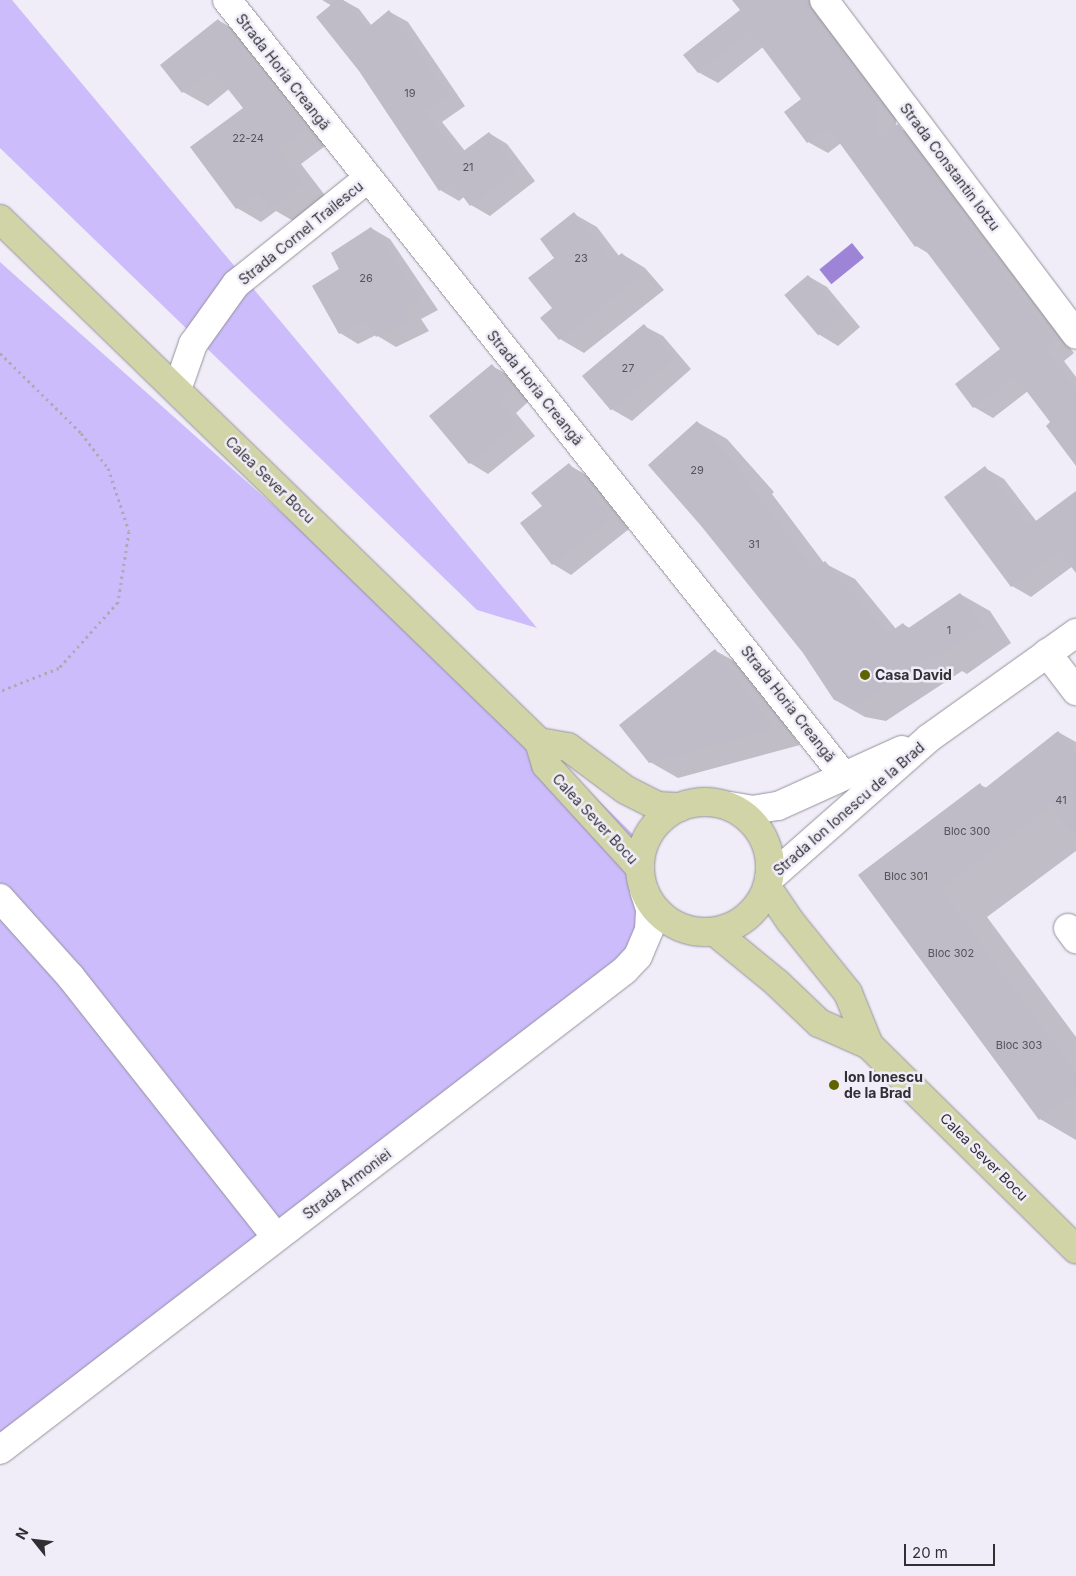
<!DOCTYPE html>
<meta charset="utf-8">
<style>
body{margin:0}
#map{position:relative;width:1076px;height:1576px;overflow:hidden;background:#f0edf8;font-family:Inter,sans-serif}
div>[style]{position:absolute}
.green>*{inset:0;background:#cdbcfc}
.water>*{inset:0;background:#9d84d6;transform-origin:0 0}
.shadow>*{inset:0;background:#0003}
.building>*{inset:0;background:#bfbcc7;transform-origin:0 0}
.path>*{height:3px;margin-top:-1.5px;transform-origin:0;background:repeating-linear-gradient(90deg,#acaab2 0 2.5px,transparent 0 6.5px)}
.roads{filter:drop-shadow(0 0 1px #94929c) drop-shadow(0 0 1px #94929c)}
.minor>*{height:28px;margin:-14px;padding:0 14px;transform-origin:14px;border-radius:14px;background:#fff}
.major>*{height:28px;margin:-14px;padding:0 14px;transform-origin:14px;border-radius:14px;background:#d0d4a6}
.major>.ring{margin:-14px;padding:0;box-sizing:content-box;background:none;border:28px solid #d0d4a6;border-radius:50%}
.dots>*{width:14px;height:14px;translate:-50% -50%;box-sizing:border-box;border:2px solid #f0edf8;border-radius:50%}
span{translate:-50% -50%;white-space:nowrap;text-align:center;line-height:1.15;-webkit-text-stroke:5px #f0edf8;paint-order:stroke}
.number-label{font-size:11px;color:#545258}
.number-label span{-webkit-text-stroke-width:0}
.street-label{font-size:14px;color:#302f33}
.poi-label{font-size:14px;color:#302f33;font-weight:700}
.left{translate:0 -50%;text-align:left}
.north{position:absolute;left:10px;top:1516px;width:50px;height:50px;-webkit-text-stroke:4px #f0edf8;paint-order:stroke;rotate:299deg;font-size:14px;font-weight:700;line-height:20px;text-align:center;color:#302f33}
.north::after{content:'';display:block;margin:auto;width:18px;height:22px;background:#302f33;clip-path:polygon(50% 0,100% 100%,50% 72%,0 100%)}
.scale{position:absolute;left:904px;top:1544px;width:91px;height:22px;box-sizing:border-box;border:2px solid #302f33;border-top:0;padding-left:6px;font-size:15px;line-height:18px;white-space:nowrap;color:#302f33;-webkit-text-stroke:4px #f0edf8;paint-order:stroke}
</style>
<div id="map">
<div class="green">
<div style="clip-path:polygon(0 0,12px 0,537px 628px,477px 610px,0 148px)"></div>
<div style="clip-path:polygon(0 262px,539px 742px,644px 845px,641px 880px,643px 948px,0 1448px)"></div>
</div>
<div class="water">
<div style="left:852px;top:243px;width:19px;height:42px;rotate:51deg"></div>
</div>
<div class="shadow">
<div style="clip-path:polygon(322px 0,343px 0,359px 9px,372px 26px,390px 12px,408px 22px,465px 106px,442px 122px,465px 151px,489px 133px,507px 144px,535px 181px,490px 216px,471px 205px,465px 196px,459px 201px,440px 190px,332px 6px)"></div>
<div style="clip-path:polygon(734px 0,813px 0,897px 110px,896px 127px,917px 137px,981px 222px,976px 226px,1074px 353px,1064px 361px,1076px 377px,1076px 464px,1052px 423px,1028px 391px,993px 418px,974px 407px,1002px 350px,931px 255px,916px 246px,841px 143px,828px 153px,808px 142px,803px 99px,763px 47px,718px 83px,698px 72px,742px 10px)"></div>
<div style="clip-path:polygon(218px 20px,242px 34px,329px 143px,301px 164px,327px 198px,295px 222px,276px 211px,261px 222px,237px 208px,244px 108px,229px 89px,208px 106px,183px 92px)"></div>
<div style="clip-path:polygon(574px 214px,597px 227px,619px 256px,622px 254px,645px 268px,664px 290px,584px 353px,560px 339px,542px 318px,554px 309px,556px 258px)"></div>
<div style="clip-path:polygon(371px 228px,390px 239px,438px 310px,421px 319px,429px 331px,396px 347px,376px 335px,358px 344px,340px 333px,341px 269px)"></div>
<div style="clip-path:polygon(808px 276px,827px 287px,860px 327px,838px 346px,820px 335px)"></div>
<div style="clip-path:polygon(644px 326px,663px 336px,691px 369px,632px 421px,613px 410px,585px 378px)"></div>
<div style="clip-path:polygon(492px 366px,511px 376px,530px 400px,516px 413px,535px 436px,488px 474px,470px 463px)"></div>
<div style="clip-path:polygon(697px 422px,727px 439px,774px 492px,772px 494px,824px 563px,855px 579px,896px 629px,903px 624px,911px 629px,960px 594px,990px 611px,1011px 643px,967px 674px,962px 671px,886px 721px,865px 717px,835px 700px)"></div>
<div style="clip-path:polygon(569px 465px,588px 476px,629px 529px,571px 575px,553px 564px)"></div>
<div style="clip-path:polygon(985px 468px,1004px 479px,1037px 522px,1076px 493px,1076px 571px,1073px 566px,1031px 597px,1012px 586px)"></div>
<div style="clip-path:polygon(716px 651px,743px 666px,800px 745px,678px 778px,650px 762px)"></div>
<div style="clip-path:polygon(1058px 732px,1076px 742px,1076px 851px,987px 917px,1076px 1037px,1076px 1140px,1040px 1119px,859px 875px,980px 785px,987px 788px)"></div>
</div>
<div class="building">
<div style="clip-path:polygon(337px 0,343px 0,366px 29px,389px 10px,448px 95px,424px 111px,458px 155px,489px 132px,517px 170px,470px 206px,452px 182px,439px 191px,359px 71px,316px 17px)"></div>
<div style="clip-path:polygon(732px 0,805px 0,878px 98px,875px 141px,898px 124px,963px 210px,958px 214px,1055px 341px,1045px 349px,1076px 389px,1076px 466px,1046px 426px,1050px 422px,1015px 376px,973px 408px,955px 384px,1000px 349px,920px 243px,915px 247px,828px 127px,807px 143px,784px 112px,801px 99px,750px 31px,698px 73px,683px 55px,740px 10px)"></div>
<div style="clip-path:polygon(218px 19px,306px 129px,278px 149px,304px 184px,270px 209px,258px 193px,236px 209px,190px 147px,243px 108px,212px 69px,182px 93px,160px 65px)"></div>
<div style="clip-path:polygon(574px 212px,611px 261px,622px 253px,641px 276px,559px 340px,540px 318px,552px 308px,528px 278px,554px 258px,540px 239px)"></div>
<div style="clip-path:polygon(371px 227px,421px 300px,404px 309px,411px 320px,376px 337px,367px 320px,339px 334px,312px 286px,339px 269px,331px 253px)"></div>
<div style="left:808px;top:275px;width:53px;height:31px;rotate:50deg"></div>
<div style="left:644px;top:324px;width:45px;height:81px;rotate:50deg"></div>
<div style="clip-path:polygon(492px 364px,512px 389px,498px 401px,517px 424px,469px 464px,429px 416px)"></div>
<div style="clip-path:polygon(697px 421px,745px 475px,743px 477px,814px 570px,825px 561px,887px 634px,903px 623px,907px 629px,960px 593px,983px 626px,936px 658px,933px 654px,856px 705px,834px 700px,803px 653px,702px 527px,648px 465px)"></div>
<div style="clip-path:polygon(569px 463px,611px 518px,552px 565px,520px 523px,542px 506px,531px 493px)"></div>
<div style="clip-path:polygon(985px 466px,1029px 526px,1076px 491px,1076px 573px,1059px 551px,1011px 587px,944px 497px)"></div>
<div style="clip-path:polygon(715px 649px,774px 729px,649px 763px,619px 725px)"></div>
<div style="clip-path:polygon(1058px 731px,1076px 753px,1076px 838px,1051px 806px,940px 889px,1076px 1073px,1076px 1092px,1039px 1120px,858px 875px,980px 783px,984px 789px)"></div>
</div>
<div class="path">
<div style="left:0;top:353px;width:114px;rotate:44.6deg"></div>
<div style="left:81px;top:433px;width:44px;rotate:52.4deg"></div>
<div style="left:108px;top:468px;width:66px;rotate:71.6deg"></div>
<div style="left:129px;top:531px;width:72px;rotate:98.8deg"></div>
<div style="left:118px;top:602px;width:89px;rotate:131.8deg"></div>
<div style="left:59px;top:668px;width:63px;rotate:158.7deg"></div>
</div>
<div class="roads">
<div class="minor">
<div style="left:227px;top:0;width:991px;rotate:51.51deg"></div>
<div style="left:824px;top:0;width:419px;rotate:53deg"></div>
<div style="left:177px;top:390px;width:49px;rotate:-70.8deg"></div>
<div style="left:193px;top:344px;width:74px;rotate:-54.4deg"></div>
<div style="left:236px;top:284px;width:168px;rotate:-38.7deg"></div>
<div style="left:1047px;top:653px;width:48px;rotate:52.7deg"></div>
<div style="left:730px;top:806px;width:22px;rotate:10deg"></div>
<div style="left:752px;top:810px;width:26px;rotate:-9deg"></div>
<div style="left:778px;top:806px;width:136px;rotate:-24.3deg"></div>
<div style="left:769px;top:879px;width:213px;rotate:-41.4deg"></div>
<div style="left:929px;top:738px;width:181px;rotate:-35.5deg"></div>
<div style="left:0;top:898px;width:105px;rotate:48.1deg"></div>
<div style="left:70px;top:976px;width:333px;rotate:51.7deg"></div>
<div style="left:1068px;top:928px;width:14px;rotate:54deg"></div>
<div style="left:0;top:1450px;width:788px;rotate:-37.52deg"></div>
<div style="left:625px;top:970px;width:19px;rotate:-47deg"></div>
<div style="left:638px;top:956px;width:28px;rotate:-67deg"></div>
<div style="left:649px;top:930px;width:21px;rotate:-87deg"></div>
<div style="left:650px;top:909px;width:19px;rotate:-108deg"></div>
</div>
<div class="major">
<div style="left:0;top:219px;width:751px;rotate:44.14deg"></div>
<div style="left:539px;top:742px;width:24px;rotate:73deg"></div>
<div style="left:546px;top:765px;width:139px;rotate:47.6deg"></div>
<div style="left:539px;top:742px;width:29px;rotate:10deg"></div>
<div style="left:568px;top:747px;width:72px;rotate:36.6deg"></div>
<div style="left:626px;top:790px;width:36px;rotate:27deg"></div>
<div style="left:658px;top:806px;width:22px;rotate:3deg"></div>
<div class="ring" style="left:640px;top:802px;width:102px;height:102px"></div>
<div style="left:767px;top:887px;width:41px;rotate:55.9deg"></div>
<div style="left:790px;top:921px;width:92px;rotate:51.1deg"></div>
<div style="left:848px;top:993px;width:56px;rotate:68deg"></div>
<div style="left:715px;top:932px;width:80px;rotate:39.4deg"></div>
<div style="left:777px;top:983px;width:58px;rotate:43.6deg"></div>
<div style="left:819px;top:1023px;width:55px;rotate:23.7deg"></div>
<div style="left:869px;top:1045px;width:291px;rotate:44.6deg"></div>
</div>
</div>
<div class="dots">
<div style="left:865px;top:675px;background:#5f6300"></div>
<div style="left:834px;top:1085px;background:#5f6300"></div>
</div>
<div class="number-label">
<span style="left:410px;top:93px">19</span>
<span style="left:248px;top:138px">22-24</span>
<span style="left:468px;top:167px">21</span>
<span style="left:581px;top:258px">23</span>
<span style="left:366px;top:278px">26</span>
<span style="left:628px;top:368px">27</span>
<span style="left:697px;top:470px">29</span>
<span style="left:754px;top:544px">31</span>
<span style="left:949px;top:630px">1</span>
<span style="left:1061px;top:800px">41</span>
<span style="left:967px;top:831px">Bloc 300</span>
<span style="left:906px;top:876px">Bloc 301</span>
<span style="left:951px;top:953px">Bloc 302</span>
<span style="left:1019px;top:1045px">Bloc 303</span>
</div>
<div class="street-label">
<span style="left:283px;top:72px;rotate:52deg">Strada Horia Creangă</span>
<span style="left:950px;top:167px;rotate:53deg">Strada Constantin Iotzu</span>
<span style="left:301px;top:233px;rotate:-39deg">Strada Cornel Trailescu</span>
<span style="left:535px;top:388px;rotate:51deg">Strada Horia Creangă</span>
<span style="left:270px;top:480px;rotate:44deg">Calea Sever Bocu</span>
<span style="left:788px;top:704px;rotate:52deg">Strada Horia Creangă</span>
<span style="left:849px;top:809px;rotate:-41deg">Strada Ion Ionescu de la Brad</span>
<span style="left:595px;top:819px;rotate:47deg">Calea Sever Bocu</span>
<span style="left:984px;top:1157px;rotate:45deg">Calea Sever Bocu</span>
<span style="left:347px;top:1184px;rotate:-37deg">Strada Armoniei</span>
</div>
<div class="poi-label">
<span class="left" style="left:875px;top:675px">Casa David</span>
<span class="left" style="left:844px;top:1085px">Ion Ionescu<br>de la Brad</span>
</div>
<div class="north">N</div>
<div class="scale">20 m</div>
</div>
